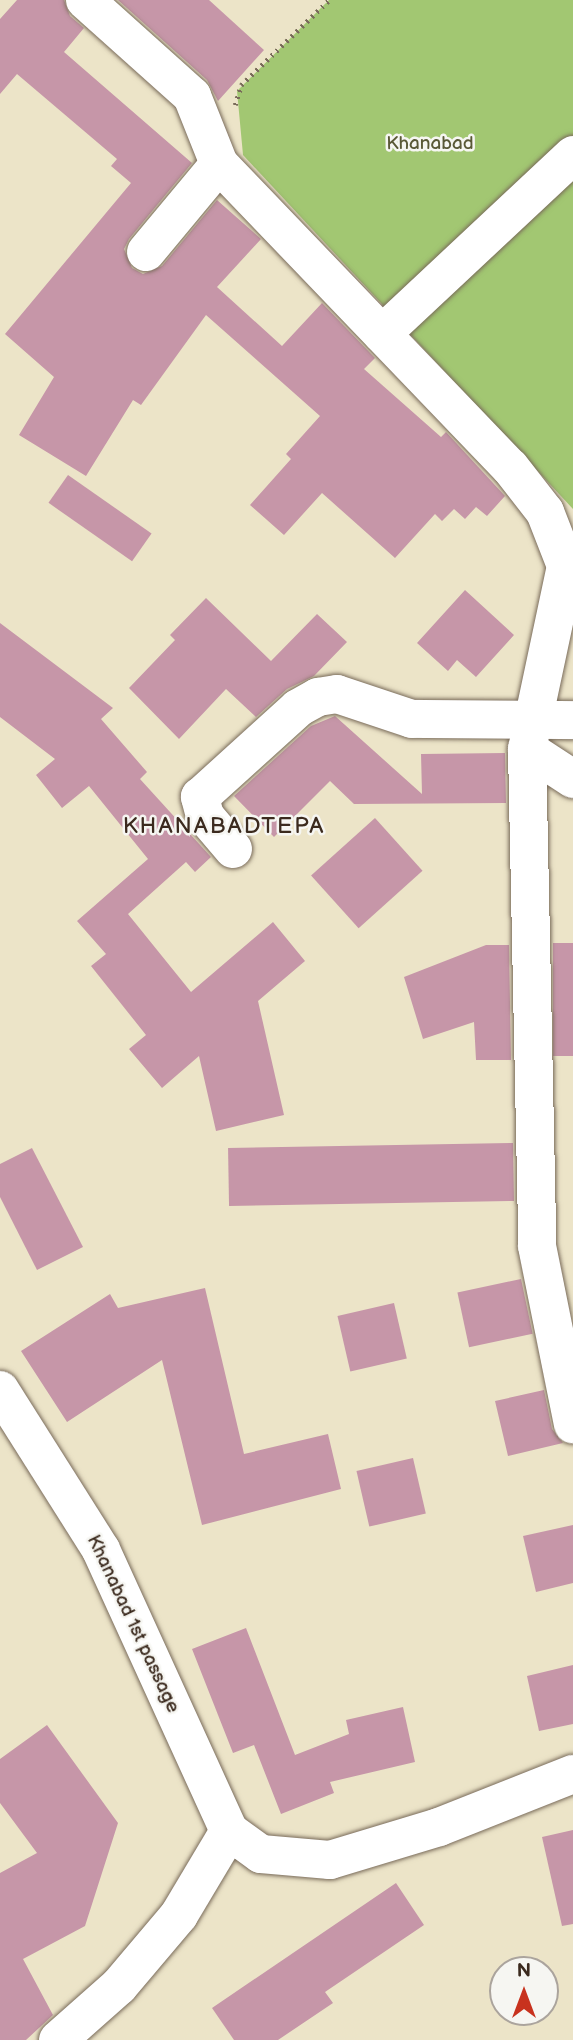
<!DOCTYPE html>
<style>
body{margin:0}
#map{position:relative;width:573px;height:2040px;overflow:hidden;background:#ece4c8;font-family:"Balsamiq Sans",sans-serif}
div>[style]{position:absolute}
.green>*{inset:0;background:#a2c772}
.building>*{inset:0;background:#c696a8;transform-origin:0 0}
.path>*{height:4.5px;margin-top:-2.25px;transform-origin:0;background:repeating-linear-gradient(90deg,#796b5a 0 2px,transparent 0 7px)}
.roads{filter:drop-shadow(0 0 2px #796b5a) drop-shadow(0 0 2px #796b5a)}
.minor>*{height:38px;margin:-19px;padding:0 19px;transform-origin:19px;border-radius:19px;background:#fff}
span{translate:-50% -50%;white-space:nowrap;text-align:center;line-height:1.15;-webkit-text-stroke:5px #f6f6f2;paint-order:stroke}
.park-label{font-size:19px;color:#5a5937}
.street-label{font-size:19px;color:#3b2a1e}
.quarter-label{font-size:23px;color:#3b2a1e;letter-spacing:2px}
.north{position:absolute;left:489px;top:1956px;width:70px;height:70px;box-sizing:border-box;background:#f6f6f2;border:2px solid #aba49d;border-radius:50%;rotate:0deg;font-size:19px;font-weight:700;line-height:28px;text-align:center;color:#3b2a1e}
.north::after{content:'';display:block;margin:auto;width:24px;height:32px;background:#c8321e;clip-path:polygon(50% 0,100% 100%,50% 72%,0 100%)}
</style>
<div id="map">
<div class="green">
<div style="clip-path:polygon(329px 0,573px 0,573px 509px,243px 155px,237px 91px)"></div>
</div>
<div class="building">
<div style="clip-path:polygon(17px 0,64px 0,70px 16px,84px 28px,64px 52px,192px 163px,129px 239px,124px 249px,132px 268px,143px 274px,162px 266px,217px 200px,261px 239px,217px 287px,282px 346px,322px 303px,375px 358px,364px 369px,441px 437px,446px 432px,505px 496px,487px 516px,476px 507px,465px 519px,454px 509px,442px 521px,435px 514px,395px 558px,322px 493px,284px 535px,250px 505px,291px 459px,286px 454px,320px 416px,206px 315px,141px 405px,133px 400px,86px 476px,19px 435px,54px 377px,5px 334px,131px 183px,111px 166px,117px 159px,17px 74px,0 94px,0 19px)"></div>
<div style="clip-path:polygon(118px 0,209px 0,264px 50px,218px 101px,207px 80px)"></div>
<div style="left:68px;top:475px;width:102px;height:34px;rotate:35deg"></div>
<div style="clip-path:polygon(465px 590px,514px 635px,476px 677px,457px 660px,448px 671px,417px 643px)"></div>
<div style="clip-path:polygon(206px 598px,271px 661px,317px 614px,347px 642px,314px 676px,287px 689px,256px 717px,226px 689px,179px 739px,129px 688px,175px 640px,170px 635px)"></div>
<div style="clip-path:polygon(0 623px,113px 708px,101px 719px,147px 772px,140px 779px,211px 857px,195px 872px,186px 862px,128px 914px,191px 992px,273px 922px,305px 961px,258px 1001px,284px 1115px,216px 1131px,199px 1056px,162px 1088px,129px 1049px,146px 1035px,91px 966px,106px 954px,77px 921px,148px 859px,89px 786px,62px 808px,36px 775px,55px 759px,0 717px)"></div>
<div style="clip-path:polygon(335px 716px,422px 794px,421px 754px,505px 753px,506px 803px,354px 804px,330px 781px,274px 837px,234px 796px,311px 726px)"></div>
<div style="left:375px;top:818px;width:71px;height:86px;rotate:48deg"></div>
<div style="left:573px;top:943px;width:113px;height:20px;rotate:90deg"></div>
<div style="clip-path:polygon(486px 945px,509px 945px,511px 1060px,476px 1060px,474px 1022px,423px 1039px,404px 977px)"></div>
<div style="left:513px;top:1143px;width:58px;height:285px;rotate:89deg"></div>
<div style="clip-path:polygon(32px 1148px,83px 1247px,37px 1270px,0 1197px,0 1164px)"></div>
<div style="left:521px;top:1279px;width:56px;height:65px;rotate:78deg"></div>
<div style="clip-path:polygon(205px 1288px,244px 1454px,328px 1434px,341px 1489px,202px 1525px,162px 1360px,67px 1422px,21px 1351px,110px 1294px,118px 1308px)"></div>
<div style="left:394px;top:1303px;width:57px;height:58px;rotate:77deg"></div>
<div style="clip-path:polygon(544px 1390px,552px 1429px,563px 1443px,508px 1456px,495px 1401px)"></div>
<div style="left:413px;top:1458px;width:57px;height:58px;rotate:77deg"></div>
<div style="clip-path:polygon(573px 1525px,573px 1583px,536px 1592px,523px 1536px)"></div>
<div style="clip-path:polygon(246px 1628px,295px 1755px,349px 1734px,346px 1720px,403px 1707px,415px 1762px,330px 1782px,334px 1793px,281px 1814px,254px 1745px,233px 1753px,192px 1649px)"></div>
<div style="clip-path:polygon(573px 1665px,573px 1724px,539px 1731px,527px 1676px)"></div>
<div style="clip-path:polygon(47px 1725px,118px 1823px,85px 1926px,23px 1959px,53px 2015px,26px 2040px,0 2040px,0 1873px,37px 1853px,0 1803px,0 1759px)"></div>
<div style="clip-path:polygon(573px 1830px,573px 1924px,562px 1926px,542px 1837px)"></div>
<div style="clip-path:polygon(396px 1883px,424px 1925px,325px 1992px,333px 2003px,278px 2040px,234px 2040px,212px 2008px)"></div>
</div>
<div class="path">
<div style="left:235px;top:105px;width:21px;rotate:-73deg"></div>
<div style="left:241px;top:85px;width:122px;rotate:-44deg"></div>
</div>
<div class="roads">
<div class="minor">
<div style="left:85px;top:0;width:144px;rotate:41.9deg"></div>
<div style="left:192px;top:96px;width:73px;rotate:68.3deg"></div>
<div style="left:219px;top:164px;width:420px;rotate:46.2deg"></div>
<div style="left:510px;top:467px;width:57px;rotate:52.1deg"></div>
<div style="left:545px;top:512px;width:58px;rotate:68.7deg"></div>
<div style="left:566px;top:566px;width:187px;rotate:102deg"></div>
<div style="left:527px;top:749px;width:497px;rotate:88.8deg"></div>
<div style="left:537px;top:1246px;width:182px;rotate:78.6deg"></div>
<div style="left:146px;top:252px;width:114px;rotate:-50.3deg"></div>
<div style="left:382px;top:334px;width:262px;rotate:-43.1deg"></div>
<div style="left:527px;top:749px;width:55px;rotate:33.1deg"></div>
<div style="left:233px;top:849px;width:43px;rotate:-130.3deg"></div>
<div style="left:205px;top:816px;width:20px;rotate:-105deg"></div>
<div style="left:200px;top:797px;width:132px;rotate:-42.2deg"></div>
<div style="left:298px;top:708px;width:23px;rotate:-29deg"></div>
<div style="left:318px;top:697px;width:19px;rotate:-9deg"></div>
<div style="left:337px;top:694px;width:79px;rotate:18.4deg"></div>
<div style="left:412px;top:719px;width:161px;rotate:0.4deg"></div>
<div style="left:0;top:1390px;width:189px;rotate:57.7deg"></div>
<div style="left:101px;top:1550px;width:309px;rotate:65.5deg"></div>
<div style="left:229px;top:1831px;width:39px;rotate:36deg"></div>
<div style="left:261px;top:1854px;width:69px;rotate:5deg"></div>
<div style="left:330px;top:1860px;width:114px;rotate:-16.8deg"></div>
<div style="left:439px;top:1827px;width:144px;rotate:-21.6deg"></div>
<div style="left:58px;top:2040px;width:81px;rotate:-41.5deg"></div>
<div style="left:119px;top:1986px;width:93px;rotate:-49.8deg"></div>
<div style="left:179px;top:1915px;width:98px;rotate:-59.2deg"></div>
</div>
</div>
<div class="park-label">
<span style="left:430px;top:144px">Khanabad</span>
</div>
<div class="street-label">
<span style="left:133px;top:1624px;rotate:65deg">Khanabad 1st passage</span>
</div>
<div class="quarter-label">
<span style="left:224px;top:826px">KHANABADTEPA</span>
</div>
<div class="north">N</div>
</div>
